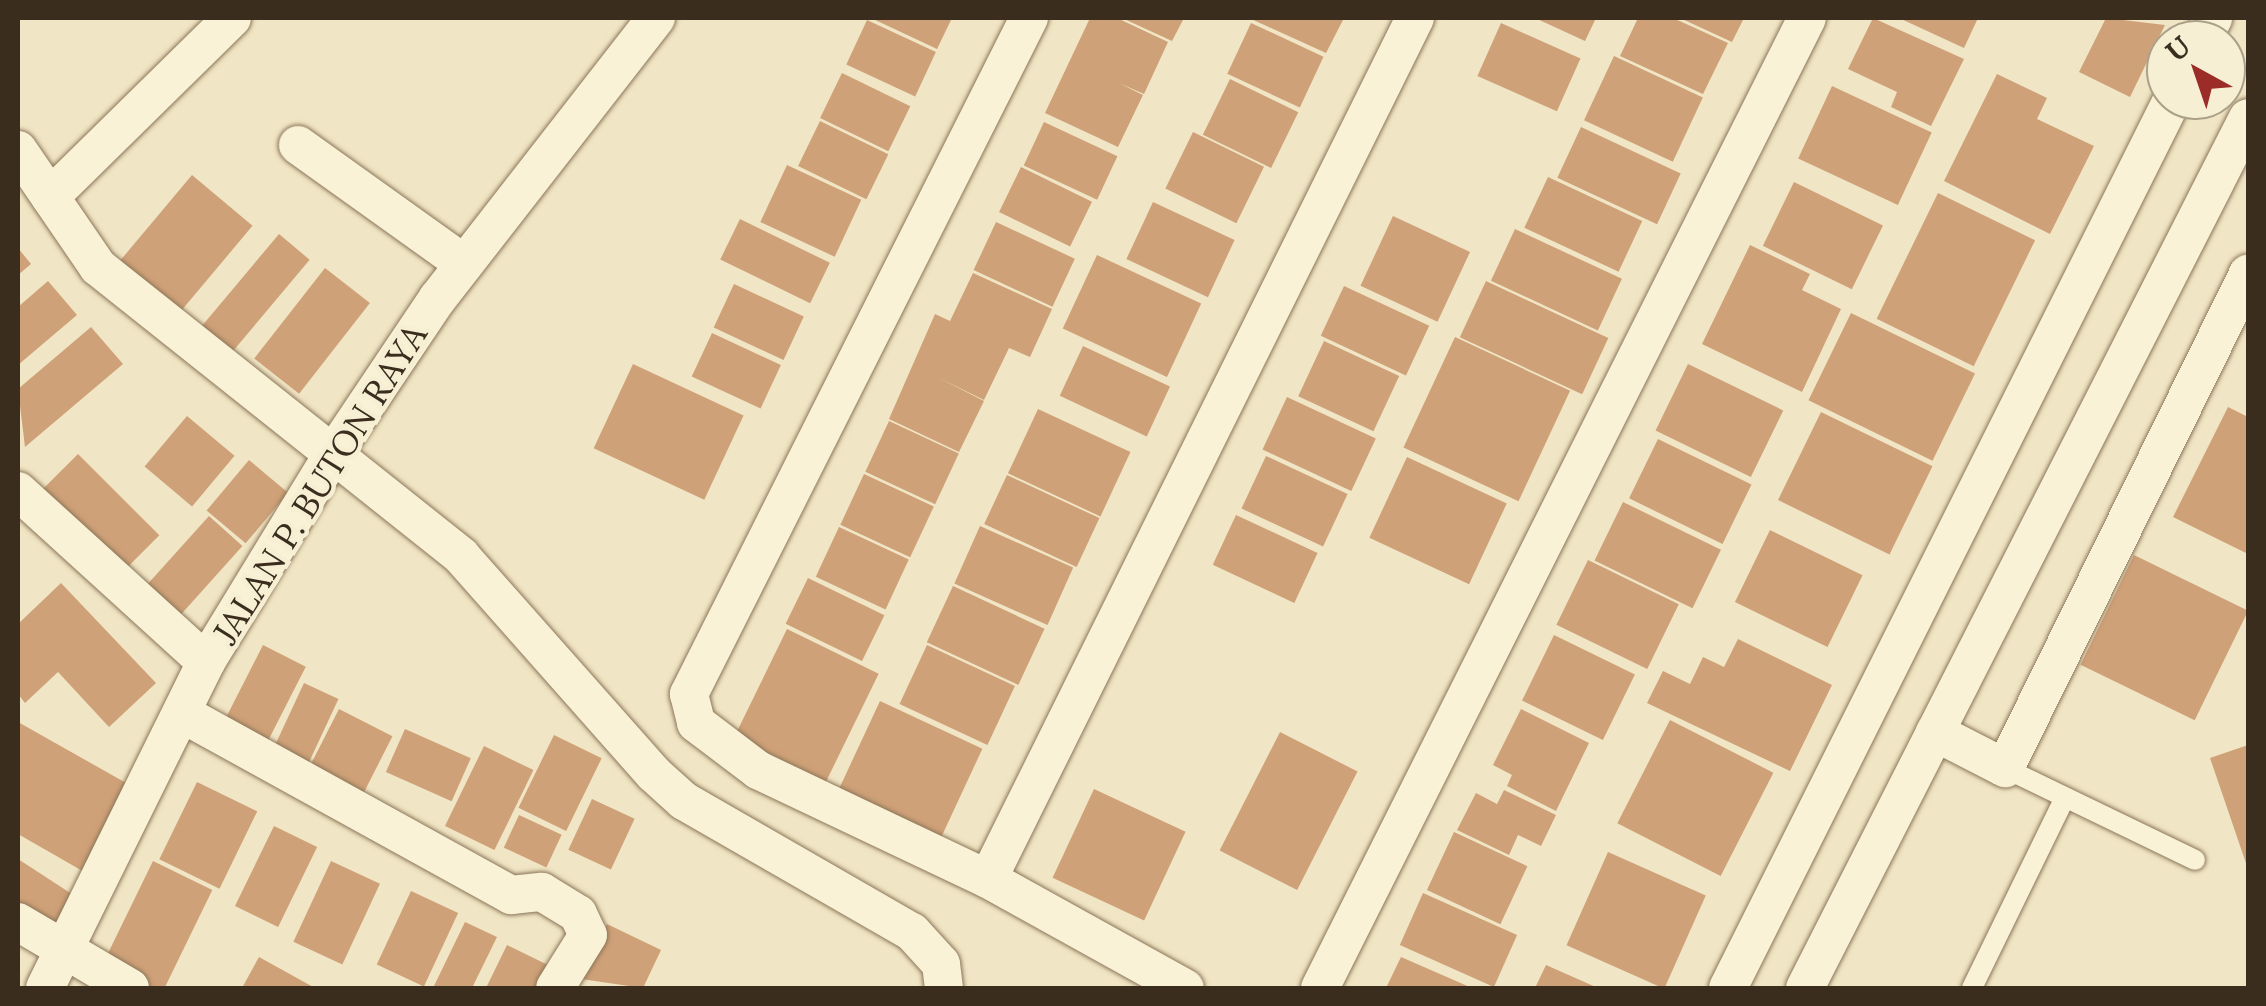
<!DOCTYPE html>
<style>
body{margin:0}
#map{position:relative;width:2266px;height:1006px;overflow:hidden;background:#f0e5c4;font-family:Lora,serif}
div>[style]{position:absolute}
.building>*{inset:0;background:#cfa178;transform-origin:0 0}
.roads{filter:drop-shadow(0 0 2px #8b7659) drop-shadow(0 0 2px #8b7659)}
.lane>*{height:20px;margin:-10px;padding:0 10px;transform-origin:10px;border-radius:10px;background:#faf2d7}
.street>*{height:38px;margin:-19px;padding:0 19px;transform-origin:19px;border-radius:19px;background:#faf2d7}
span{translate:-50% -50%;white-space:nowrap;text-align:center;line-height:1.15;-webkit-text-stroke:9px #f7efd4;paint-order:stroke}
.street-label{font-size:35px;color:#3a2d1e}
.frame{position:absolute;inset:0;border:20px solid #3a2d1e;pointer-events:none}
.north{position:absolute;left:2146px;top:20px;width:100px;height:100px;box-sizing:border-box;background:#f7efd4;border:2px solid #aba18b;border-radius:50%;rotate:320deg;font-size:28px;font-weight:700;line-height:40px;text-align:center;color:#3a2d1e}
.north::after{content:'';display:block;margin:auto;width:35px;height:45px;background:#9c2c27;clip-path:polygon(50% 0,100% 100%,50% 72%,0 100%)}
</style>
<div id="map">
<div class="building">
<div style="clip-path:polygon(871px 18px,952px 18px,937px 49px)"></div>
<div style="clip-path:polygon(1090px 18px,1117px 18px,1168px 42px,1144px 94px,1119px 83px,1143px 95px,1118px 147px,1045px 113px)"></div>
<div style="clip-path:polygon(1122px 18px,1184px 18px,1172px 41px)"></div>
<div style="clip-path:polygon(1249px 18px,1344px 18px,1326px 53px)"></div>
<div style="clip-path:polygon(1535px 18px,1596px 18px,1585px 41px)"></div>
<div style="clip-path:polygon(1638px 18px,1673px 18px,1728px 43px,1703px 94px,1620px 56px)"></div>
<div style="clip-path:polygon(1680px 18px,1744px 18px,1732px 42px)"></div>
<div style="clip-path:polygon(1873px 18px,1964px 59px,1931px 126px,1891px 107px,1897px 92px,1848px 69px)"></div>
<div style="clip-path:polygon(1899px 18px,1978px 18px,1964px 48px)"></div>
<div style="clip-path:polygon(2106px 18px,2165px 25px,2130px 97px,2079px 72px)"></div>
<div style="left:867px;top:20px;width:76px;height:49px;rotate:25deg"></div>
<div style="left:1251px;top:23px;width:80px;height:56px;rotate:25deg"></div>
<div style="left:1501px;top:23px;width:87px;height:58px;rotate:24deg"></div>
<div style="left:1614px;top:56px;width:98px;height:71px;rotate:25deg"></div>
<div style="left:842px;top:73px;width:76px;height:50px;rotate:26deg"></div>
<div style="clip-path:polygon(1997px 74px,2047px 98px,2037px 119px,2094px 146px,2050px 234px,1944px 181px)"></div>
<div style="left:1230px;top:79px;width:76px;height:62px;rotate:26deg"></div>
<div style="left:1832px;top:86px;width:110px;height:80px;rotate:25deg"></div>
<div style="left:820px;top:121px;width:76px;height:50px;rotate:26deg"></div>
<div style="left:1044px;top:122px;width:81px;height:48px;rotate:25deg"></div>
<div style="left:1581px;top:127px;width:110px;height:56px;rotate:25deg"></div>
<div style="left:1193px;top:132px;width:79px;height:63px;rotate:26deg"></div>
<div style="left:787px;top:165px;width:82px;height:63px;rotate:25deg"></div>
<div style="left:1021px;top:167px;width:79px;height:50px;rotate:26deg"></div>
<div style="left:192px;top:175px;width:79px;height:121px;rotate:40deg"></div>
<div style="left:1548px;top:177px;width:104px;height:56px;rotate:25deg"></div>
<div style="left:1794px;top:182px;width:99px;height:71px;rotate:26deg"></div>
<div style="left:1938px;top:193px;width:108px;height:140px;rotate:26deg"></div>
<div style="left:1153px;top:202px;width:90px;height:63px;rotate:25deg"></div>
<div style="left:1393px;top:216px;width:85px;height:77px;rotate:25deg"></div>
<div style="left:740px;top:219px;width:100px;height:45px;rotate:26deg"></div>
<div style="left:996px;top:222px;width:87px;height:53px;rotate:25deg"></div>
<div style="left:1515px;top:229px;width:118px;height:57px;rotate:25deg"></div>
<div style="left:279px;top:234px;width:40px;height:134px;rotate:40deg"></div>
<div style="clip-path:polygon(1750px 245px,1810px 274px,1802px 290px,1841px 309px,1802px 392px,1702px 344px)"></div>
<div style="clip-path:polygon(18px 248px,31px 264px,18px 275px)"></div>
<div style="left:1097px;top:255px;width:115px;height:81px;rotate:25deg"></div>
<div style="left:325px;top:268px;width:57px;height:115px;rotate:38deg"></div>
<div style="clip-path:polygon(973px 273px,1052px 309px,1030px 357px,1009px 348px,984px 400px,937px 377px,984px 401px,959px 452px,889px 419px,935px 314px,950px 321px)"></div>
<div style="clip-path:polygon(48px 281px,77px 315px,18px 365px,18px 307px)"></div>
<div style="left:1486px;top:281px;width:135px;height:62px;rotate:25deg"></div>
<div style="left:734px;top:284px;width:77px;height:48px;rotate:25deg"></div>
<div style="left:1344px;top:286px;width:94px;height:55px;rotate:25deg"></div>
<div style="left:1851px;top:313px;width:138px;height:97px;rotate:26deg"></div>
<div style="clip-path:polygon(91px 327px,123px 364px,25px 447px,18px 389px)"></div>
<div style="left:712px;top:333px;width:76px;height:48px;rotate:25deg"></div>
<div style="left:1455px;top:337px;width:127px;height:122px;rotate:25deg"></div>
<div style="left:1324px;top:341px;width:83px;height:61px;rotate:25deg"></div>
<div style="left:1083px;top:346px;width:96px;height:55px;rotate:25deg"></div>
<div style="left:633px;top:364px;width:122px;height:93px;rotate:25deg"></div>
<div style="left:1688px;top:364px;width:106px;height:74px;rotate:26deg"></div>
<div style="left:1287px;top:397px;width:98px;height:58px;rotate:25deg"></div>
<div style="clip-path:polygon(2228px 407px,2248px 417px,2248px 554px,2173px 517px)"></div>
<div style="left:1038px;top:409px;width:102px;height:71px;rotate:25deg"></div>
<div style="left:1821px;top:412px;width:124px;height:98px;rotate:26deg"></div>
<div style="left:187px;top:416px;width:62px;height:66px;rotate:40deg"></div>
<div style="left:889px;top:421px;width:77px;height:56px;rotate:25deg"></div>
<div style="left:1658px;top:439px;width:104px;height:66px;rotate:26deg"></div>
<div style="left:78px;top:454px;width:115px;height:62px;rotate:45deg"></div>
<div style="left:1266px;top:456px;width:90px;height:58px;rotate:25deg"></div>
<div style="left:1407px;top:457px;width:110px;height:89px;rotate:25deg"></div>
<div style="left:249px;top:460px;width:51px;height:66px;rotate:40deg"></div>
<div style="left:864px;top:474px;width:77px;height:56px;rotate:25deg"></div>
<div style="left:1007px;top:475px;width:102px;height:54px;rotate:25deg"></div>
<div style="left:1623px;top:502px;width:109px;height:65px;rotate:26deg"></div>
<div style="left:1236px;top:515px;width:90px;height:55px;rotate:25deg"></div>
<div style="left:209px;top:516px;width:45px;height:104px;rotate:42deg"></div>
<div style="left:980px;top:526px;width:102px;height:63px;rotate:24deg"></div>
<div style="left:839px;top:527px;width:77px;height:55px;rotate:25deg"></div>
<div style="left:1770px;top:530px;width:103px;height:80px;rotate:26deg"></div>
<div style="left:2134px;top:555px;width:127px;height:122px;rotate:26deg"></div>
<div style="left:1588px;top:560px;width:101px;height:72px;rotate:26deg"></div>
<div style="left:808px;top:578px;width:85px;height:51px;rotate:26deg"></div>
<div style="clip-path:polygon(61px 583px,156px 683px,109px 727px,58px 672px,25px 703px,18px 694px,18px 624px)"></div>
<div style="left:953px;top:586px;width:101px;height:62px;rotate:25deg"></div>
<div style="left:787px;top:629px;width:102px;height:120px;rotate:26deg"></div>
<div style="left:1554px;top:635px;width:90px;height:73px;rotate:26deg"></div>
<div style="clip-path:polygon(1738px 639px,1832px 685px,1790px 771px,1647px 703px,1663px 671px,1690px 684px,1703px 657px,1724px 667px)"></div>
<div style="left:263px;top:645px;width:48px;height:89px;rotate:27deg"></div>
<div style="left:927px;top:645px;width:97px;height:65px;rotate:25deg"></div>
<div style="left:304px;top:683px;width:38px;height:84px;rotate:25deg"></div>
<div style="left:880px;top:701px;width:113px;height:113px;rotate:25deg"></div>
<div style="left:339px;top:709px;width:60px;height:72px;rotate:27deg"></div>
<div style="clip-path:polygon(1521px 709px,1589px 743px,1556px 811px,1507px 786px,1512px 775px,1493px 765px)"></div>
<div style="left:1670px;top:720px;width:116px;height:116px;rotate:27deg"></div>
<div style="clip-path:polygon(18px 722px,135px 788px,86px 873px,18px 834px)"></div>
<div style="left:405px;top:729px;width:72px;height:47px;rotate:24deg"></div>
<div style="left:1280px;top:732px;width:87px;height:133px;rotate:27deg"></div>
<div style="left:554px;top:735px;width:53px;height:81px;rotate:26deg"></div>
<div style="clip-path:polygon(2248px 745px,2248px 869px,2210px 758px)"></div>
<div style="left:484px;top:746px;width:55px;height:89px;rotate:26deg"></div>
<div style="left:197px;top:782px;width:67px;height:86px;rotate:26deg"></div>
<div style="left:1094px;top:789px;width:101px;height:98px;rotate:25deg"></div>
<div style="clip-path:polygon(1504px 790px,1556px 815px,1541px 846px,1518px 835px,1509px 855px,1457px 830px,1476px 793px,1497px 804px)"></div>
<div style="left:592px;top:799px;width:47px;height:56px;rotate:25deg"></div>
<div style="left:519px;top:815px;width:47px;height:36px;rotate:25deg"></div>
<div style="left:274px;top:826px;width:48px;height:89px;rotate:26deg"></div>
<div style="left:1454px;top:832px;width:81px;height:64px;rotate:25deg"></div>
<div style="left:1608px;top:852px;width:107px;height:102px;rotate:24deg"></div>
<div style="clip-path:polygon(18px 859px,78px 898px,50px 941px,18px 920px)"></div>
<div style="left:153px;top:861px;width:66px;height:114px;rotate:26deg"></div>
<div style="left:331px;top:861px;width:54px;height:89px;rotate:25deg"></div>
<div style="left:411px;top:891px;width:52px;height:81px;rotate:25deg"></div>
<div style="left:1423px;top:893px;width:103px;height:57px;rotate:24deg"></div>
<div style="clip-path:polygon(465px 922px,497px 937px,472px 988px,433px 988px)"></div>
<div style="clip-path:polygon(607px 924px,661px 950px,643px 988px,581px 979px)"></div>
<div style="clip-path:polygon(507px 945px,550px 966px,540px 988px,486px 988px)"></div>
<div style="clip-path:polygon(259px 957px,315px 988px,242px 988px)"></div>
<div style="clip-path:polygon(1401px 957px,1472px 988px,1386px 988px)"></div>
<div style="clip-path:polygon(1546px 965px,1598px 988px,1535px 988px)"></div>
</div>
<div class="roads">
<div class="lane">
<div style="left:2005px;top:768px;width:211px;rotate:25.8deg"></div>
<div style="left:1972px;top:988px;width:210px;rotate:-64deg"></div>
</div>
<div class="street">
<div style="left:1029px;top:18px;width:757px;rotate:116.7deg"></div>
<div style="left:689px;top:694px;width:30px;rotate:76deg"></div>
<div style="left:696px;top:723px;width:78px;rotate:37.2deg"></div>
<div style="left:758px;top:770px;width:255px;rotate:25.4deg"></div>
<div style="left:988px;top:879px;width:225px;rotate:29deg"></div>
<div style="left:2202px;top:40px;width:25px;rotate:-63deg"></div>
<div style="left:298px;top:145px;width:204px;rotate:35.6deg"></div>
<div style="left:18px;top:150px;width:142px;rotate:55.6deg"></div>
<div style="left:98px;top:267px;width:464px;rotate:38.5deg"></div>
<div style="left:461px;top:556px;width:291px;rotate:48.5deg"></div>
<div style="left:654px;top:774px;width:40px;rotate:42deg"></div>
<div style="left:684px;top:801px;width:263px;rotate:29.9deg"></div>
<div style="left:912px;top:932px;width:43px;rotate:47.8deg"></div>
<div style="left:941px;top:964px;width:24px;rotate:83deg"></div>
<div style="left:50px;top:197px;width:255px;rotate:-44.5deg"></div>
<div style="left:18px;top:491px;width:254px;rotate:42.3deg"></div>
<div style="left:183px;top:714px;width:375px;rotate:28.9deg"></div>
<div style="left:511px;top:895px;width:31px;rotate:-6deg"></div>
<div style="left:542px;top:892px;width:42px;rotate:31.4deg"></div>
<div style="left:578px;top:914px;width:23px;rotate:65deg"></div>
<div style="left:588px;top:935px;width:62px;rotate:121.9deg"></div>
<div style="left:1935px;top:732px;width:79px;rotate:27.2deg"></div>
<div style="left:2005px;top:768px;width:551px;rotate:-63.81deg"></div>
<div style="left:988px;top:879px;width:961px;rotate:-63.62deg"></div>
<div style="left:18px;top:922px;width:130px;rotate:30.5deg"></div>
<div style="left:45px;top:988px;width:364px;rotate:-63.7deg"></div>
<div style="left:206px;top:662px;width:247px;rotate:-58.6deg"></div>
<div style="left:335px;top:451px;width:184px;rotate:-56.1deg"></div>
<div style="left:438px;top:298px;width:355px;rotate:-52.1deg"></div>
<div style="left:1320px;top:988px;width:1085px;rotate:-63.34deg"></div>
<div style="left:1728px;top:988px;width:993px;rotate:-63.43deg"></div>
<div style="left:1805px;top:988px;width:976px;rotate:-63.02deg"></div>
</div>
</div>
<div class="street-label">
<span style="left:320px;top:484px;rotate:-58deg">JALAN P. BUTON RAYA</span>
</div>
<div class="frame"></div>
<div class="north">U</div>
</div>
